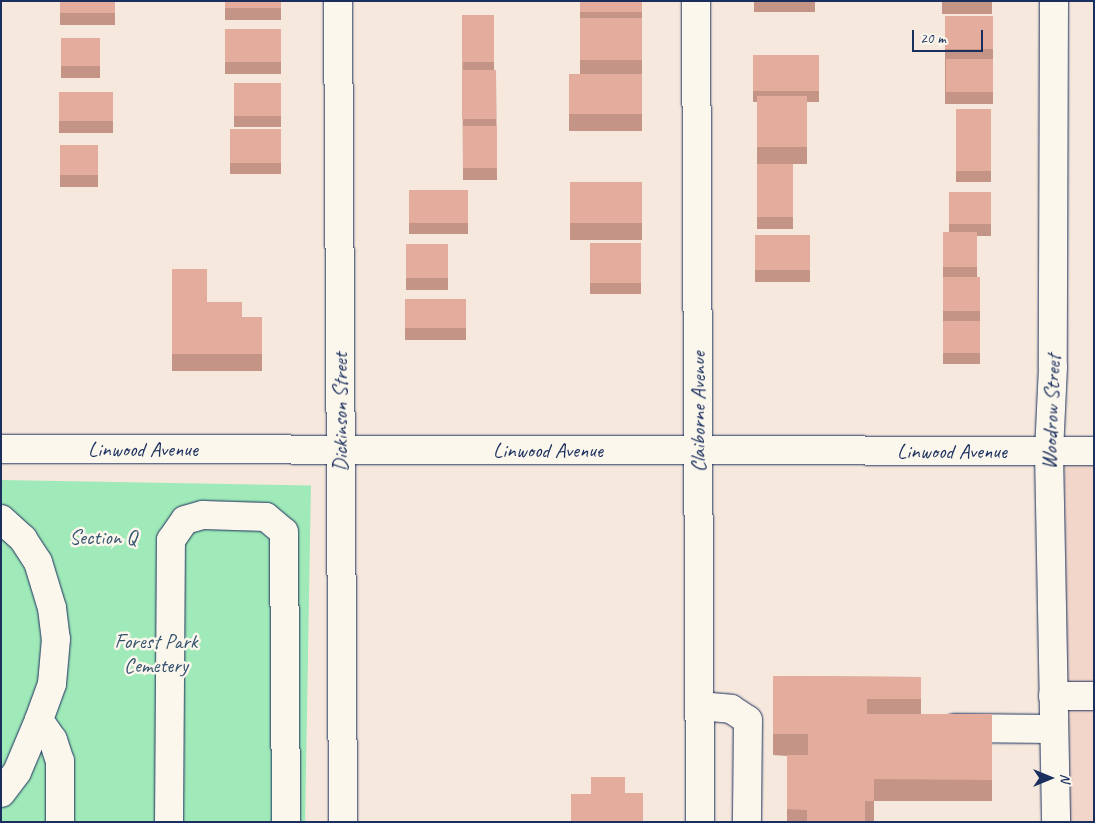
<!DOCTYPE html>
<style>
body{margin:0}
#map{position:relative;width:1095px;height:823px;overflow:hidden;background:#f6e8dc;font-family:Caveat,sans-serif}
div>[style]{position:absolute}
.built>*{inset:0;background:#f1d6c9}
.green>*{inset:0;background:#a0e9b8;transform-origin:0 0}
.roads{filter:drop-shadow(0 0 1px #1b2f5e) drop-shadow(0 0 1px #1b2f5e)}
.minor>*{height:28px;margin:-14px;padding:0 14px;transform-origin:14px;border-radius:14px;background:#fbf7ec}
.major>*{height:28px;margin:-14px;padding:0 14px;transform-origin:14px;border-radius:14px;background:#fbf7ec}
.wall>*{inset:0;background:#c49486;transform-origin:0 0}
.building>*{inset:0;background:#e4ac9c;transform-origin:0 0}
span{translate:-50% -50%;white-space:nowrap;text-align:center;line-height:1.15;-webkit-text-stroke:5px #fbf7ec;paint-order:stroke}
.street-label{font-size:21px;color:#1b2f5e}
.park-label{font-size:21px;color:#365470}
.frame{position:absolute;inset:0;border:2px solid #1b2f5e;pointer-events:none}
.north{position:absolute;left:1025px;top:753px;width:50px;height:50px;-webkit-text-stroke:4px #fbf7ec;paint-order:stroke;rotate:90deg;font-size:14px;font-weight:700;line-height:20px;text-align:center;color:#1b2f5e}
.north::after{content:'';display:block;margin:auto;width:18px;height:22px;background:#1b2f5e;clip-path:polygon(50% 0,100% 100%,50% 72%,0 100%)}
.scale{position:absolute;left:912px;top:30px;width:71px;height:22px;box-sizing:border-box;border:2px solid #1b2f5e;border-top:0;padding-left:6px;font-size:15px;line-height:18px;white-space:nowrap;color:#1b2f5e;-webkit-text-stroke:4px #fbf7ec;paint-order:stroke}
</style>
<div id="map">
<div class="built">
<div style="clip-path:polygon(1094px 463px,1094px 822px,1070px 822px,1064px 466px)"></div>
</div>
<div class="green">
<div style="left:1px;top:480px;width:310px;height:342px;rotate:1deg"></div>
</div>
<div class="roads">
<div class="minor">
<div style="left:338px;top:1px;width:821px;rotate:89.65deg"></div>
<div style="left:696px;top:1px;width:821px;rotate:89.72deg"></div>
<div style="left:1054px;top:1px;width:366px;rotate:90.2deg"></div>
<div style="left:1053px;top:367px;width:85px;rotate:92.7deg"></div>
<div style="left:1049px;top:452px;width:370px;rotate:88.9deg"></div>
<div style="left:1px;top:519px;width:30px;rotate:42deg"></div>
<div style="left:23px;top:539px;width:27px;rotate:57deg"></div>
<div style="left:38px;top:562px;width:48px;rotate:73.1deg"></div>
<div style="left:52px;top:608px;width:31px;rotate:83deg"></div>
<div style="left:56px;top:639px;width:45px;rotate:95.1deg"></div>
<div style="left:52px;top:684px;width:38px;rotate:110deg"></div>
<div style="left:39px;top:720px;width:56px;rotate:112.9deg"></div>
<div style="left:17px;top:772px;width:26px;rotate:127deg"></div>
<div style="left:1053px;top:696px;width:41px"></div>
<div style="left:699px;top:706px;width:32px;rotate:5deg"></div>
<div style="left:731px;top:709px;width:20px;rotate:33deg"></div>
<div style="left:748px;top:720px;width:102px;rotate:90.6deg"></div>
<div style="left:39px;top:720px;width:24px;rotate:55deg"></div>
<div style="left:53px;top:740px;width:22px;rotate:72deg"></div>
<div style="left:60px;top:761px;width:61px;rotate:90deg"></div>
<div style="left:955px;top:728px;width:98px;rotate:0.6deg"></div>
<div style="left:169px;top:822px;width:282px;rotate:-89.6deg"></div>
<div style="left:171px;top:540px;width:24px;rotate:-55deg"></div>
<div style="left:185px;top:520px;width:19px;rotate:-16deg"></div>
<div style="left:203px;top:515px;width:63px;rotate:1.8deg"></div>
<div style="left:266px;top:517px;width:23px;rotate:40deg"></div>
<div style="left:284px;top:532px;width:290px;rotate:89.6deg"></div>
</div>
<div class="major">
<div style="left:1px;top:449px;width:1093px;rotate:0.1deg"></div>
</div>
</div>
<div class="wall">
<div style="left:60px;top:1px;width:55px;height:24px"></div>
<div style="left:225px;top:1px;width:56px;height:19px"></div>
<div style="clip-path:polygon(580px 1px,642px 1px,642px 131px,569px 131px,569px 74px,580px 74px)"></div>
<div style="left:754px;top:1px;width:61px;height:11px"></div>
<div style="left:942px;top:1px;width:50px;height:13px"></div>
<div style="clip-path:polygon(462px 15px,494px 15px,494px 70px,496px 70px,497px 180px,463px 180px)"></div>
<div style="left:945px;top:16px;width:48px;height:88px"></div>
<div style="left:225px;top:29px;width:56px;height:45px"></div>
<div style="left:61px;top:38px;width:39px;height:40px"></div>
<div style="clip-path:polygon(753px 55px,819px 55px,819px 102px,807px 102px,807px 164px,793px 164px,793px 229px,757px 229px,757px 102px,753px 102px)"></div>
<div style="left:234px;top:83px;width:47px;height:44px"></div>
<div style="left:59px;top:92px;width:54px;height:41px"></div>
<div style="left:956px;top:109px;width:35px;height:73px"></div>
<div style="left:230px;top:129px;width:51px;height:45px"></div>
<div style="left:60px;top:145px;width:38px;height:42px"></div>
<div style="left:570px;top:182px;width:72px;height:58px"></div>
<div style="left:409px;top:190px;width:59px;height:44px"></div>
<div style="clip-path:polygon(949px 192px,991px 192px,991px 236px,977px 236px,977px 277px,980px 277px,980px 364px,943px 364px,943px 232px,949px 232px)"></div>
<div style="left:755px;top:235px;width:55px;height:47px"></div>
<div style="left:590px;top:243px;width:51px;height:51px"></div>
<div style="left:406px;top:244px;width:42px;height:46px"></div>
<div style="clip-path:polygon(172px 269px,207px 302px,242px 317px,262px 317px,262px 371px,172px 371px)"></div>
<div style="left:405px;top:299px;width:61px;height:41px"></div>
<div style="clip-path:polygon(773px 676px,921px 677px,921px 714px,992px 714px,992px 801px,874px 801px,874px 822px,787px 822px,787px 756px,773px 755px)"></div>
</div>
<div class="building">
<div style="left:60px;top:1px;width:55px;height:12px"></div>
<div style="left:225px;top:1px;width:56px;height:7px"></div>
<div style="left:580px;top:1px;width:62px;height:11px"></div>
<div style="left:942px;top:1px;width:50px;height:1px"></div>
<div style="left:462px;top:15px;width:32px;height:47px"></div>
<div style="left:945px;top:16px;width:48px;height:33px"></div>
<div style="left:580px;top:18px;width:62px;height:42px"></div>
<div style="left:225px;top:29px;width:56px;height:33px"></div>
<div style="left:61px;top:38px;width:39px;height:28px"></div>
<div style="left:753px;top:55px;width:66px;height:36px"></div>
<div style="left:946px;top:59px;width:47px;height:33px"></div>
<div style="left:462px;top:70px;width:34px;height:49px"></div>
<div style="left:569px;top:74px;width:73px;height:40px"></div>
<div style="left:234px;top:83px;width:47px;height:33px"></div>
<div style="left:59px;top:92px;width:54px;height:29px"></div>
<div style="left:757px;top:96px;width:50px;height:51px"></div>
<div style="left:956px;top:109px;width:35px;height:62px"></div>
<div style="left:463px;top:126px;width:34px;height:42px"></div>
<div style="left:230px;top:129px;width:51px;height:34px"></div>
<div style="left:60px;top:145px;width:38px;height:30px"></div>
<div style="left:757px;top:164px;width:36px;height:53px"></div>
<div style="left:570px;top:182px;width:72px;height:41px"></div>
<div style="left:409px;top:190px;width:59px;height:33px"></div>
<div style="left:949px;top:192px;width:42px;height:32px"></div>
<div style="left:943px;top:232px;width:34px;height:35px"></div>
<div style="left:755px;top:235px;width:55px;height:35px"></div>
<div style="left:590px;top:243px;width:51px;height:40px"></div>
<div style="left:406px;top:244px;width:42px;height:34px"></div>
<div style="clip-path:polygon(172px 269px,207px 269px,207px 302px,242px 302px,242px 317px,262px 317px,262px 354px,172px 354px)"></div>
<div style="left:943px;top:277px;width:37px;height:34px"></div>
<div style="left:405px;top:299px;width:61px;height:29px"></div>
<div style="left:943px;top:321px;width:37px;height:32px"></div>
<div style="clip-path:polygon(773px 676px,921px 677px,921px 699px,867px 699px,867px 714px,992px 714px,992px 780px,874px 779px,874px 801px,865px 801px,865px 822px,807px 822px,807px 810px,787px 809px,787px 755px,808px 755px,808px 734px,773px 734px)"></div>
<div style="clip-path:polygon(591px 777px,625px 777px,625px 793px,643px 793px,643px 822px,571px 822px,571px 794px,591px 794px)"></div>
</div>
<div class="street-label">
<span style="left:340px;top:412px;rotate:-90deg">Dickinson Street</span>
<span style="left:698px;top:412px;rotate:-90deg">Claiborne Avenue</span>
<span style="left:1051px;top:412px;rotate:-88deg">Woodrow Street</span>
<span style="left:143px;top:449px">Linwood Avenue</span>
<span style="left:548px;top:450px">Linwood Avenue</span>
<span style="left:952px;top:451px">Linwood Avenue</span>
</div>
<div class="park-label">
<span style="left:103px;top:537px">Section Q</span>
<span style="left:156px;top:653px">Forest Park<br>Cemetery</span>
</div>
<div class="frame"></div>
<div class="north">N</div>
<div class="scale">20 m</div>
</div>
